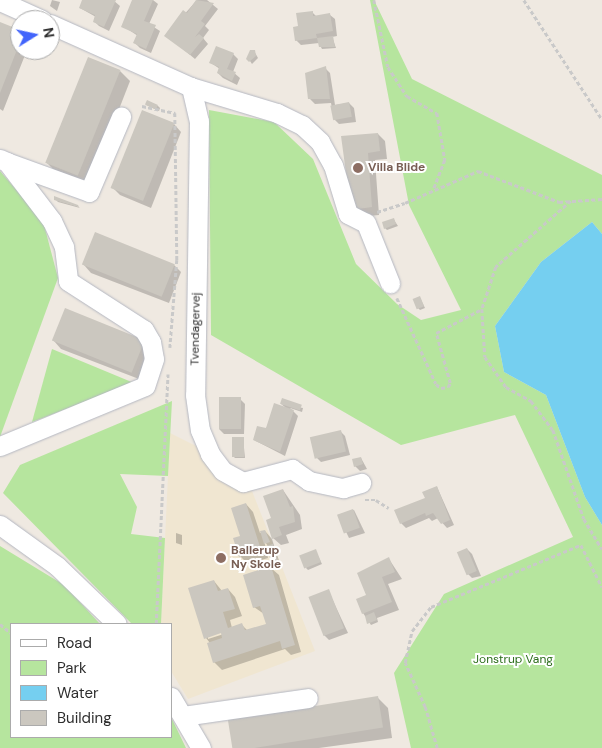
<!DOCTYPE html>
<style>
body{margin:0}
#map{position:relative;width:602px;height:748px;overflow:hidden;background:#efe9e1;font-family:"DM Sans",sans-serif}
div>[style]{position:absolute}
.education>*{inset:0;background:#f0e6d1}
.green>*{inset:0;background:#b6e59e}
.water>*{inset:0;background:#75cff0}
.shadow>*{inset:0;background:#0003}
.building>*{inset:0;background:#cbc7bf;transform-origin:0 0}
.path>*{height:2.5px;margin-top:-1.25px;transform-origin:0;background:repeating-linear-gradient(90deg,#c9c9c9 0 4px,transparent 0 6.5px)}
.roads{filter:drop-shadow(0 0 1px #b4b7c1) drop-shadow(0 0 1px #b4b7c1)}
.minor>*{height:19px;margin:-9.5px;padding:0 9.5px;transform-origin:9.5px;border-radius:9.5px;background:#fff}
.dots>*{width:14px;height:14px;translate:-50% -50%;box-sizing:border-box;border:2px solid #fff;border-radius:50%}
span{translate:-50% -50%;white-space:nowrap;text-align:center;line-height:1.15;-webkit-text-stroke:4px #fff;paint-order:stroke}
.education-label{font-size:12px;color:#785e54;font-weight:700}
.left{translate:0 -50%;text-align:left}
.street-label{font-size:12px;color:#2e2e2e}
.park-label{font-size:12px;color:#2c6e1b}
.legend{position:absolute;left:10px;top:623px;width:162px;height:115px;box-sizing:border-box;background:#fff;border:1px solid #ababab;margin:0;padding:6px 9px;list-style:none;font-size:15px;color:#2e2e2e}
.legend li{display:flex;align-items:center;gap:10px;height:25px}
.legend b{width:25px;border:1px solid #ababab}
.north{position:absolute;left:10px;top:10px;width:50px;height:50px;box-sizing:border-box;background:#fff;border:1px solid #ababab;border-radius:50%;rotate:80deg;font-size:14px;font-weight:700;line-height:20px;text-align:center;color:#2e2e2e}
.north::after{content:'';display:block;margin:auto;width:18px;height:22px;background:#4264fb;clip-path:polygon(50% 0,100% 100%,50% 72%,0 100%)}
</style>
<div id="map">
<div class="education">
<div style="clip-path:polygon(170px 433px,198px 447px,223px 475px,252px 491px,315px 651px,188px 699px,171px 671px,171px 624px,161px 624px)"></div>
</div>
<div class="green">
<div style="clip-path:polygon(370px 0,374px 0,412px 79px,602px 175px,602px 234px,592px 222px,541px 262px,495px 326px,504px 372px,546px 395px,585px 497px,602px 525px,602px 748px,411px 748px,394px 673px,444px 594px,573px 537px,515px 415px,401px 445px,211px 335px,209px 110px,274px 122px,313px 159px,356px 264px,397px 304px,421px 320px,461px 310px,409px 205px)"></div>
<div style="clip-path:polygon(0 171px,43px 221px,58px 278px,0 437px)"></div>
<div style="clip-path:polygon(52px 349px,134px 383px,32px 422px)"></div>
<div style="clip-path:polygon(172px 401px,168px 476px,120px 474px,137px 507px,131px 534px,165px 538px,161px 624px,132px 624px,3px 493px,20px 465px)"></div>
<div style="clip-path:polygon(0 546px,64px 585px,100px 624px,11px 624px,11px 737px,171px 737px,171px 717px,186px 748px,0 748px)"></div>
</div>
<div class="water">
<div style="clip-path:polygon(592px 222px,602px 234px,602px 525px,585px 497px,546px 395px,504px 372px,495px 326px,541px 262px)"></div>
</div>
<div class="shadow">
<div style="clip-path:polygon(52px 0,60px 2px,57px 11px,50px 6px)"></div>
<div style="clip-path:polygon(84px 0,113px 0,120px 6px,109px 31px,99px 26px,94px 21px,96px 17px,80px 8px)"></div>
<div style="clip-path:polygon(134px 0,153px 0,158px 4px,149px 24px,160px 31px,151px 53px,140px 48px,135px 43px,138px 36px,123px 26px)"></div>
<div style="clip-path:polygon(197px 0,207px 0,218px 9px,205px 26px,209px 30px,203px 38px,208px 44px,195px 59px,166px 35px)"></div>
<div style="clip-path:polygon(312px 12px,317px 17px,330px 15px,335px 19px,337px 36px,332px 37px,336px 48px,322px 49px,319px 43px,301px 45px,296px 40px)"></div>
<div style="clip-path:polygon(0 24px,20px 32px,20px 50px,27px 50px,3px 111px,0 109px)"></div>
<div style="clip-path:polygon(254px 51px,258px 58px,252px 64px,248px 58px)"></div>
<div style="clip-path:polygon(233px 54px,238px 59px,233px 72px,240px 78px,237px 85px,223px 78px,218px 73px,220px 69px,211px 63px)"></div>
<div style="clip-path:polygon(325px 68px,330px 73px,335px 105px,349px 103px,354px 108px,356px 122px,339px 124px,334px 119px,331px 103px,315px 104px,310px 99px)"></div>
<div style="clip-path:polygon(120px 71px,130px 81px,89px 186px,57px 173px,47px 163px)"></div>
<div style="clip-path:polygon(146px 105px,158px 106px,160px 108px,159px 111px)"></div>
<div style="clip-path:polygon(174px 124px,181px 132px,151px 208px,120px 195px,113px 188px)"></div>
<div style="clip-path:polygon(378px 134px,385px 141px,387px 159px,375px 160px,379px 215px,359px 217px,343px 137px)"></div>
<div style="clip-path:polygon(56px 200px,77px 206px,80px 208px,58px 202px)"></div>
<div style="clip-path:polygon(394px 220px,398px 226px,387px 230px,385px 228px)"></div>
<div style="clip-path:polygon(84px 265px,174px 265px,181px 272px,169px 303px,91px 273px)"></div>
<div style="clip-path:polygon(420px 298px,425px 308px,420px 310px,418px 308px)"></div>
<div style="clip-path:polygon(54px 341px,144px 341px,151px 348px,139px 379px,61px 349px)"></div>
<div style="clip-path:polygon(240px 399px,245px 404px,244px 434px,224px 434px,219px 429px)"></div>
<div style="clip-path:polygon(281px 404px,303px 408px,302px 412px,290px 408px,298px 416px,285px 456px,254px 440px,286px 408px)"></div>
<div style="clip-path:polygon(340px 431px,345px 436px,350px 455px,321px 462px,316px 457px)"></div>
<div style="clip-path:polygon(243px 438px,245px 458px,235px 458px,233px 456px)"></div>
<div style="clip-path:polygon(361px 458px,367px 469px,360px 471px,355px 466px)"></div>
<div style="clip-path:polygon(437px 487px,454px 525px,447px 528px,438px 518px,432px 521px,429px 518px,406px 528px,401px 523px)"></div>
<div style="clip-path:polygon(283px 490px,300px 515px,302px 529px,286px 535px,289px 543px,281px 545px,273px 538px,273px 519px)"></div>
<div style="clip-path:polygon(246px 504px,253px 512px,260px 533px,265px 531px,272px 539px,281px 567px,264px 540px,268px 558px,248px 564px,241px 557px,235px 539px,242px 537px)"></div>
<div style="clip-path:polygon(354px 510px,365px 533px,349px 538px,338px 515px)"></div>
<div style="clip-path:polygon(176px 533px,182px 535px,182px 545px,176px 543px)"></div>
<div style="clip-path:polygon(467px 549px,472px 554px,481px 576px,472px 578px,467px 573px)"></div>
<div style="clip-path:polygon(315px 550px,322px 564px,308px 570px,306px 568px)"></div>
<div style="clip-path:polygon(389px 559px,402px 579px,388px 584px,399px 610px,377px 618px,378px 622px,371px 625px,363px 613px,367px 596px)"></div>
<div style="clip-path:polygon(evenodd,271px 568px,279px 575px,301px 652px,291px 655px,285px 649px,222px 670px,214px 662px,210px 643px,206px 638px,214px 581px,222px 591px,228px 589px,235px 597px,242px 616px,230px 620px,232px 628px,242px 625px,248px 631px,268px 624px,264px 614px,254px 607px,271px 568px,226px 630px,227px 633px,208px 639px,208px 636px,226px 630px)"></div>
<div style="clip-path:polygon(328px 590px,348px 633px,329px 640px,324px 635px)"></div>
<div style="clip-path:polygon(378px 698px,388px 708px,392px 738px,319px 748px,233px 748px,229px 719px)"></div>
</div>
<div class="building">
<div style="clip-path:polygon(82px 0,116px 0,104px 27px,93px 22px,95px 15px,79px 8px)"></div>
<div style="clip-path:polygon(132px 0,153px 0,144px 21px,156px 25px,146px 49px,133px 43px,137px 34px,121px 27px)"></div>
<div style="clip-path:polygon(196px 0,214px 3px,201px 21px,205px 24px,195px 37px,199px 34px,204px 38px,190px 55px,164px 36px,183px 10px,187px 13px)"></div>
<div style="clip-path:polygon(313px 11px,313px 16px,330px 13px,333px 31px,316px 34px,317px 38px,295px 41px,293px 27px,298px 26px,296px 13px)"></div>
<div style="clip-path:polygon(0 22px,20px 30px,20px 42px,0 93px)"></div>
<div style="clip-path:polygon(333px 36px,335px 47px,319px 47px,317px 38px)"></div>
<div style="clip-path:polygon(216px 46px,234px 53px,227px 69px,236px 72px,232px 81px,217px 73px,219px 67px,209px 63px)"></div>
<div style="clip-path:polygon(250px 50px,255px 50px,256px 56px,249px 62px,246px 59px)"></div>
<div style="left:88px;top:57px;width:35px;height:114px;rotate:22deg"></div>
<div style="clip-path:polygon(326px 66px,330px 99px,308px 99px,305px 73px)"></div>
<div style="left:147px;top:100px;width:12px;height:5px;rotate:24deg"></div>
<div style="left:349px;top:102px;width:15px;height:19px;rotate:79deg"></div>
<div style="left:142px;top:110px;width:35px;height:84px;rotate:22deg"></div>
<div style="clip-path:polygon(378px 133px,380px 151px,368px 153px,372px 207px,351px 210px,341px 136px)"></div>
<div style="clip-path:polygon(54px 196px,78px 205px,79px 207px,54px 200px)"></div>
<div style="clip-path:polygon(394px 218px,396px 224px,384px 229px,382px 222px)"></div>
<div style="left:95px;top:232px;width:86px;height:35px;rotate:22deg"></div>
<div style="left:420px;top:296px;width:11px;height:8px;rotate:68deg"></div>
<div style="left:65px;top:308px;width:86px;height:35px;rotate:22deg"></div>
<div style="left:219px;top:397px;width:22px;height:32px"></div>
<div style="left:282px;top:398px;width:21px;height:6px;rotate:19deg"></div>
<div style="clip-path:polygon(274px 403px,294px 410px,280px 452px,253px 440px,257px 426px,266px 428px)"></div>
<div style="left:341px;top:430px;width:22px;height:32px;rotate:77deg"></div>
<div style="left:232px;top:437px;width:12px;height:20px"></div>
<div style="clip-path:polygon(361px 457px,363px 464px,354px 467px,352px 459px)"></div>
<div style="clip-path:polygon(437px 486px,450px 520px,441px 524px,433px 513px,426px 516px,425px 513px,400px 524px,394px 510px,425px 498px,422px 492px)"></div>
<div style="clip-path:polygon(283px 489px,290px 507px,293px 506px,295px 522px,279px 527px,282px 535px,272px 539px,266px 520px,271px 518px,263px 496px)"></div>
<div style="clip-path:polygon(246px 503px,261px 550px,239px 557px,233px 538px,240px 536px,231px 508px)"></div>
<div style="left:353px;top:509px;width:20px;height:17px;rotate:70deg"></div>
<div style="clip-path:polygon(265px 530px,270px 542px,264px 544px,260px 531px)"></div>
<div style="clip-path:polygon(273px 544px,280px 567px,277px 568px,271px 561px,266px 546px)"></div>
<div style="left:467px;top:548px;width:25px;height:11px;rotate:67deg"></div>
<div style="left:316px;top:549px;width:14px;height:18px;rotate:69deg"></div>
<div style="clip-path:polygon(389px 557px,395px 572px,382px 577px,392px 602px,362px 614px,356px 599px,366px 595px,357px 573px)"></div>
<div style="clip-path:polygon(271px 566px,295px 645px,282px 649px,280px 641px,213px 663px,207px 643px,222px 638px,221px 633px,204px 639px,188px 588px,214px 580px,218px 591px,228px 588px,235px 609px,223px 612px,228px 628px,242px 623px,245px 630px,266px 624px,260px 606px,253px 608px,243px 575px)"></div>
<div style="left:329px;top:589px;width:42px;height:22px;rotate:69deg"></div>
<div style="clip-path:polygon(374px 612px,377px 620px,367px 624px,365px 616px)"></div>
<div style="left:378px;top:696px;width:32px;height:152px;rotate:81deg"></div>
</div>
<div class="path">
<div style="left:374px;top:0;width:68px;rotate:78.2deg"></div>
<div style="left:388px;top:67px;width:35px;rotate:57deg"></div>
<div style="left:407px;top:96px;width:34px;rotate:30deg"></div>
<div style="left:437px;top:113px;width:48px;rotate:80.3deg"></div>
<div style="left:445px;top:160px;width:31px;rotate:111deg"></div>
<div style="left:524px;top:0;width:142px;rotate:56.8deg"></div>
<div style="left:142px;top:106px;width:34px;rotate:12deg"></div>
<div style="left:175px;top:113px;width:147px;rotate:89.2deg"></div>
<div style="left:177px;top:260px;width:88px;rotate:94.5deg"></div>
<div style="left:571px;top:201px;width:100px;rotate:138.7deg"></div>
<div style="left:496px;top:267px;width:44px;rotate:108.4deg"></div>
<div style="left:482px;top:309px;width:48px;rotate:86.4deg"></div>
<div style="left:485px;top:357px;width:37px;rotate:55deg"></div>
<div style="left:506px;top:387px;width:29px;rotate:29deg"></div>
<div style="left:531px;top:401px;width:36px;rotate:53deg"></div>
<div style="left:553px;top:430px;width:94px;rotate:70.8deg"></div>
<div style="left:584px;top:519px;width:35px;rotate:59deg"></div>
<div style="left:377px;top:212px;width:29px;rotate:-18deg"></div>
<div style="left:405px;top:203px;width:80px;rotate:-23.7deg"></div>
<div style="left:478px;top:171px;width:87px;rotate:20.9deg"></div>
<div style="left:559px;top:202px;width:43px;rotate:-4deg"></div>
<div style="left:397px;top:298px;width:94px;rotate:65.6deg"></div>
<div style="left:436px;top:384px;width:6px;rotate:39deg"></div>
<div style="left:441px;top:388px;width:7px;rotate:-8deg"></div>
<div style="left:448px;top:387px;width:4px;rotate:-63deg"></div>
<div style="left:450px;top:383px;width:52px;rotate:-105.6deg"></div>
<div style="left:436px;top:333px;width:52px;rotate:-27.6deg"></div>
<div style="left:365px;top:500px;width:11px"></div>
<div style="left:376px;top:500px;width:15px;rotate:32deg"></div>
<div style="left:0;top:624px;width:14px;rotate:39deg"></div>
<div style="left:156px;top:624px;width:250px;rotate:-87.3deg"></div>
<div style="left:437px;top:748px;width:43px;rotate:-106.3deg"></div>
<div style="left:425px;top:707px;width:48px;rotate:-114.4deg"></div>
<div style="left:405px;top:663px;width:33px;rotate:-78deg"></div>
<div style="left:412px;top:631px;width:31px;rotate:-52deg"></div>
<div style="left:431px;top:607px;width:162px;rotate:-22.5deg"></div>
<div style="left:581px;top:545px;width:47px;rotate:63.4deg"></div>
</div>
<div class="roads">
<div class="minor">
<div style="left:0;top:1px;width:46px;rotate:24.3deg"></div>
<div style="left:50px;top:24px;width:154px;rotate:24.1deg"></div>
<div style="left:191px;top:87px;width:90px;rotate:16.8deg"></div>
<div style="left:277px;top:113px;width:28px;rotate:26deg"></div>
<div style="left:302px;top:125px;width:25px;rotate:43deg"></div>
<div style="left:320px;top:142px;width:26px;rotate:61deg"></div>
<div style="left:333px;top:165px;width:51px;rotate:73deg"></div>
<div style="left:348px;top:214px;width:20px;rotate:27deg"></div>
<div style="left:366px;top:223px;width:65px;rotate:68.2deg"></div>
<div style="left:191px;top:87px;width:35px;rotate:77deg"></div>
<div style="left:199px;top:121px;width:274px;rotate:90.8deg"></div>
<div style="left:195px;top:395px;width:35px;rotate:82deg"></div>
<div style="left:200px;top:430px;width:26px;rotate:67deg"></div>
<div style="left:210px;top:454px;width:21px;rotate:53deg"></div>
<div style="left:223px;top:471px;width:23px;rotate:29deg"></div>
<div style="left:243px;top:482px;width:51px;rotate:-14.9deg"></div>
<div style="left:292px;top:469px;width:21px;rotate:35deg"></div>
<div style="left:309px;top:481px;width:35px;rotate:12deg"></div>
<div style="left:343px;top:488px;width:19px;rotate:-16deg"></div>
<div style="left:0;top:159px;width:8px;rotate:23deg"></div>
<div style="left:7px;top:162px;width:74px;rotate:52.7deg"></div>
<div style="left:52px;top:221px;width:29px;rotate:65deg"></div>
<div style="left:64px;top:247px;width:34px;rotate:83deg"></div>
<div style="left:68px;top:281px;width:90px;rotate:32.8deg"></div>
<div style="left:144px;top:330px;width:14px;rotate:60deg"></div>
<div style="left:151px;top:342px;width:17px;rotate:80deg"></div>
<div style="left:154px;top:359px;width:28px;rotate:108deg"></div>
<div style="left:145px;top:386px;width:157px;rotate:157.5deg"></div>
<div style="left:9px;top:163px;width:85px;rotate:19.9deg"></div>
<div style="left:89px;top:192px;width:82px;rotate:-66.9deg"></div>
<div style="left:0;top:525px;width:70px;rotate:35.7deg"></div>
<div style="left:57px;top:566px;width:83px;rotate:44deg"></div>
<div style="left:171px;top:697px;width:59px;rotate:59.5deg"></div>
<div style="left:183px;top:716px;width:126px;rotate:-8.2deg"></div>
</div>
</div>
<div class="dots">
<div style="left:358px;top:168px;background:#8d6e63"></div>
<div style="left:221px;top:558px;background:#8d6e63"></div>
</div>
<div class="education-label">
<span class="left" style="left:368px;top:168px">Villa Blide</span>
<span class="left" style="left:231px;top:558px">Ballerup<br>Ny Skole</span>
</div>
<div class="street-label">
<span style="left:196px;top:329px;rotate:-89deg">Tvendagervej</span>
</div>
<div class="park-label">
<span style="left:513px;top:660px">Jonstrup Vang</span>
</div>
<ul class="legend">
<li><b style="height:6px;background:#fff"></b>Road</li>
<li><b style="height:14px;background:#b6e59e"></b>Park</li>
<li><b style="height:14px;background:#75cff0"></b>Water</li>
<li><b style="height:14px;background:#cbc7bf"></b>Building</li>
</ul>
<div class="north">N</div>
</div>
